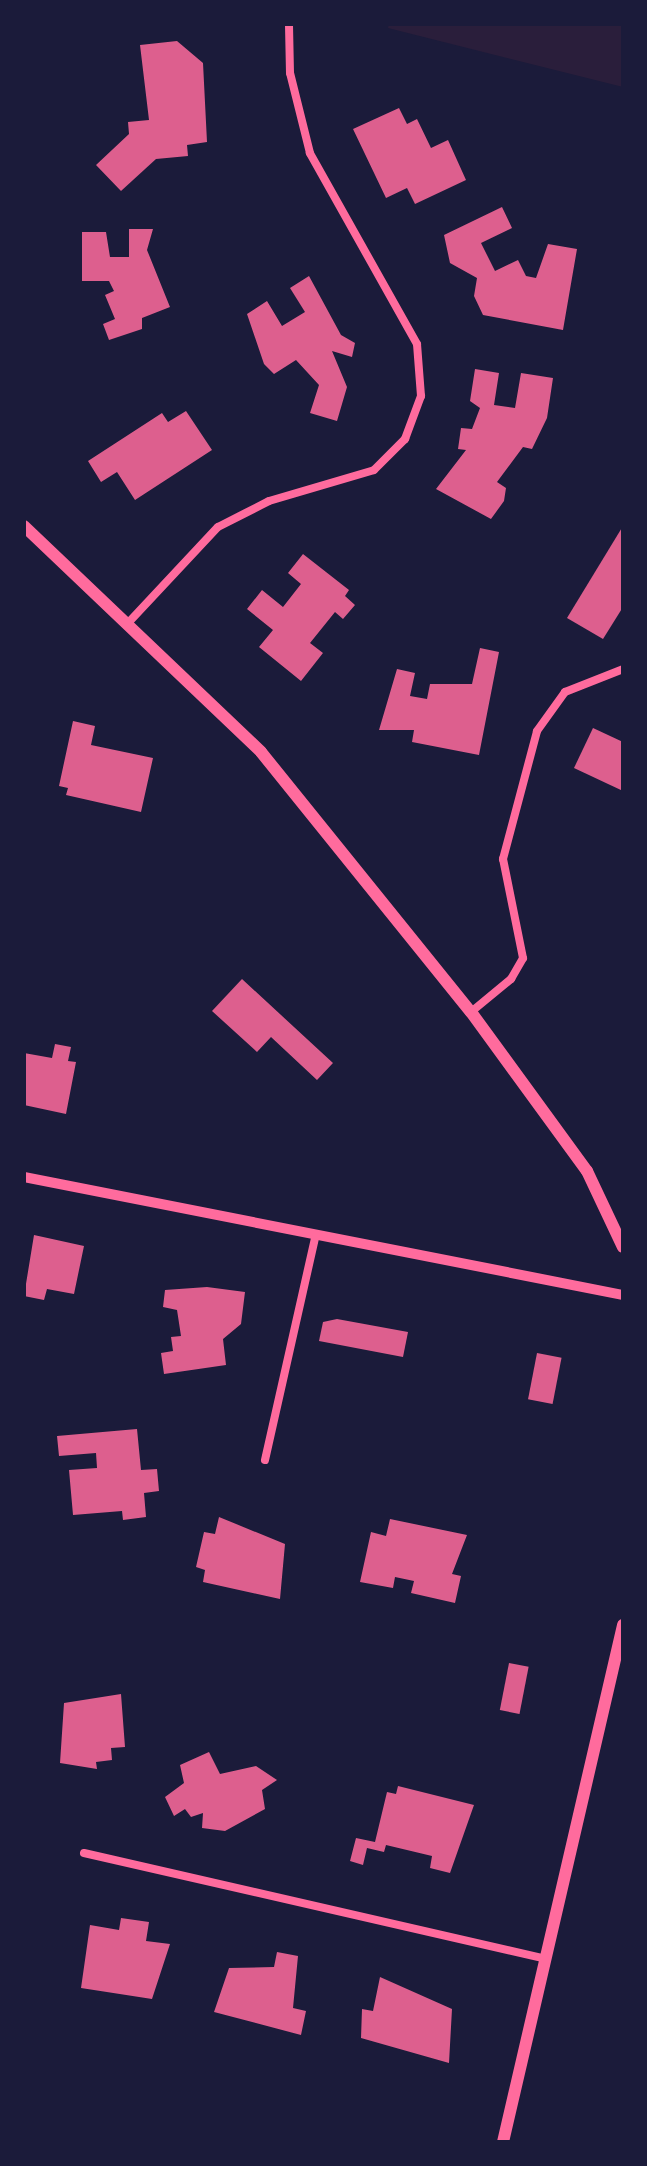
<!DOCTYPE html>
<style>
body{margin:0}
#map{position:relative;width:647px;height:2166px;overflow:hidden;background:#1b1b3a;font-family:Roboto,sans-serif}
div>[style]{position:absolute}
.green>*{inset:0;background:#2a1e3b}
.building>*{inset:0;background:#dd5f8e;transform-origin:0 0}
.minor>*{height:8px;margin:-4px;padding:0 4px;transform-origin:4px;border-radius:4px;background:#ff6b9d}
.tertiary>*{height:10px;margin:-5px;padding:0 5px;transform-origin:5px;border-radius:5px;background:#ff6b9d}
.secondary>*{height:12px;margin:-6px;padding:0 6px;transform-origin:6px;border-radius:6px;background:#ff6b9d}
span{translate:-50% -50%;white-space:nowrap;text-align:center;line-height:1.15;-webkit-text-stroke:7px #1b1b3a;paint-order:stroke}
.frame{position:absolute;inset:0;border:26px solid #1b1b3a;pointer-events:none}
</style>
<div id="map">
<div class="green">
<div style="clip-path:polygon(389px 24px,623px 24px,623px 87px,388px 28px)"></div>
</div>
<div class="building">
<div style="clip-path:polygon(177px 41px,203px 63px,207px 142px,187px 145px,188px 156px,156px 159px,121px 191px,96px 165px,129px 134px,128px 122px,149px 120px,140px 45px)"></div>
<div style="clip-path:polygon(399px 108px,407px 124px,417px 119px,431px 148px,448px 140px,466px 180px,415px 204px,407px 188px,386px 198px,353px 129px)"></div>
<div style="clip-path:polygon(502px 207px,512px 228px,481px 243px,495px 271px,518px 260px,526px 276px,536px 278px,548px 244px,577px 249px,563px 330px,483px 315px,474px 296px,477px 278px,450px 263px,444px 235px)"></div>
<div style="clip-path:polygon(129px 229px,153px 229px,147px 250px,170px 307px,142px 318px,142px 329px,109px 340px,103px 324px,115px 319px,105px 295px,114px 291px,109px 281px,82px 281px,82px 232px,106px 232px,110px 257px,129px 257px)"></div>
<div style="clip-path:polygon(309px 276px,341px 335px,355px 343px,352px 357px,332px 351px,347px 387px,337px 421px,310px 413px,319px 385px,296px 360px,274px 374px,264px 364px,247px 314px,267px 301px,282px 326px,305px 312px,290px 288px)"></div>
<div style="clip-path:polygon(475px 369px,499px 373px,494px 405px,515px 408px,521px 373px,553px 378px,547px 418px,532px 449px,523px 447px,497px 482px,506px 488px,504px 501px,491px 519px,436px 489px,466px 450px,458px 449px,461px 428px,472px 429px,480px 408px,470px 401px)"></div>
<div style="clip-path:polygon(186px 411px,212px 450px,135px 500px,117px 472px,101px 482px,88px 461px,162px 413px,168px 422px)"></div>
<div style="clip-path:polygon(623px 526px,623px 607px,603px 639px,567px 618px)"></div>
<div style="clip-path:polygon(303px 554px,349px 590px,345px 596px,355px 605px,343px 619px,335px 612px,310px 643px,323px 653px,301px 681px,259px 647px,273px 630px,247px 609px,262px 590px,283px 607px,301px 584px,288px 573px)"></div>
<div style="clip-path:polygon(480px 648px,499px 652px,479px 755px,412px 742px,414px 730px,379px 730px,397px 669px,415px 673px,410px 696px,427px 699px,430px 684px,472px 684px)"></div>
<div style="clip-path:polygon(73px 721px,95px 726px,91px 745px,153px 758px,141px 812px,66px 795px,68px 788px,59px 786px)"></div>
<div style="clip-path:polygon(593px 728px,623px 742px,623px 791px,574px 768px)"></div>
<div style="clip-path:polygon(242px 979px,333px 1063px,317px 1080px,271px 1037px,257px 1052px,212px 1011px)"></div>
<div style="clip-path:polygon(55px 1044px,71px 1047px,68px 1061px,76px 1062px,66px 1114px,24px 1105px,24px 1053px,52px 1058px)"></div>
<div style="clip-path:polygon(34px 1235px,84px 1246px,74px 1294px,47px 1289px,44px 1300px,24px 1296px)"></div>
<div style="clip-path:polygon(207px 1287px,245px 1292px,241px 1324px,223px 1339px,226px 1365px,164px 1374px,161px 1353px,173px 1351px,171px 1337px,181px 1336px,177px 1310px,163px 1307px,165px 1290px)"></div>
<div style="clip-path:polygon(337px 1319px,408px 1332px,403px 1357px,319px 1341px,323px 1322px)"></div>
<div style="left:537px;top:1353px;width:25px;height:47px;rotate:11deg"></div>
<div style="clip-path:polygon(137px 1429px,141px 1470px,157px 1469px,159px 1491px,144px 1493px,146px 1517px,123px 1520px,122px 1511px,73px 1515px,69px 1470px,97px 1468px,96px 1453px,59px 1456px,57px 1436px)"></div>
<div style="clip-path:polygon(219px 1517px,285px 1544px,280px 1599px,203px 1582px,205px 1570px,196px 1567px,204px 1532px,215px 1534px)"></div>
<div style="clip-path:polygon(390px 1519px,467px 1535px,452px 1574px,461px 1576px,455px 1603px,411px 1593px,414px 1581px,395px 1577px,393px 1588px,360px 1582px,371px 1532px,386px 1536px)"></div>
<div style="left:509px;top:1663px;width:20px;height:48px;rotate:11deg"></div>
<div style="clip-path:polygon(121px 1694px,125px 1747px,111px 1748px,112px 1760px,96px 1762px,97px 1769px,60px 1763px,64px 1703px)"></div>
<div style="clip-path:polygon(209px 1752px,220px 1774px,256px 1766px,277px 1780px,262px 1790px,265px 1809px,225px 1831px,202px 1828px,203px 1813px,191px 1817px,185px 1809px,174px 1816px,165px 1797px,184px 1783px,180px 1765px)"></div>
<div style="clip-path:polygon(398px 1786px,474px 1805px,450px 1873px,430px 1868px,432px 1856px,386px 1845px,384px 1852px,367px 1848px,363px 1865px,350px 1861px,356px 1838px,375px 1842px,387px 1792px,396px 1794px)"></div>
<div style="clip-path:polygon(121px 1918px,149px 1922px,146px 1941px,170px 1944px,152px 1999px,81px 1988px,90px 1925px,119px 1930px)"></div>
<div style="clip-path:polygon(277px 1952px,298px 1956px,293px 2008px,306px 2011px,301px 2035px,214px 2012px,229px 1968px,274px 1967px)"></div>
<div style="clip-path:polygon(380px 1977px,452px 2009px,449px 2063px,361px 2038px,362px 2009px,373px 2011px)"></div>
</div>
<div class="minor">
<div style="left:129px;top:622px;width:130px;rotate:-46.9deg"></div>
<div style="left:218px;top:527px;width:57px;rotate:-27deg"></div>
<div style="left:269px;top:501px;width:109px;rotate:-16.4deg"></div>
<div style="left:374px;top:470px;width:44px;rotate:-45deg"></div>
<div style="left:405px;top:439px;width:46px;rotate:-69.6deg"></div>
<div style="left:421px;top:396px;width:52px;rotate:-94.4deg"></div>
<div style="left:417px;top:344px;width:219px;rotate:-119.3deg"></div>
<div style="left:310px;top:153px;width:82px;rotate:-104deg"></div>
<div style="left:290px;top:73px;width:49px;rotate:-91.2deg"></div>
<div style="left:471px;top:1012px;width:52px;rotate:-39.5deg"></div>
<div style="left:511px;top:979px;width:24px;rotate:-60deg"></div>
<div style="left:523px;top:958px;width:101px;rotate:-101.4deg"></div>
<div style="left:503px;top:859px;width:132px;rotate:-75.1deg"></div>
<div style="left:537px;top:731px;width:48px;rotate:-54.3deg"></div>
<div style="left:565px;top:692px;width:62px;rotate:-21.6deg"></div>
<div style="left:265px;top:1460px;width:228px;rotate:-77.3deg"></div>
<div style="left:84px;top:1853px;width:474px;rotate:12.9deg"></div>
</div>
<div class="tertiary">
<div style="left:24px;top:1177px;width:611px;rotate:11.14deg"></div>
</div>
<div class="secondary">
<div style="left:24px;top:526px;width:327px;rotate:43.6deg"></div>
<div style="left:261px;top:752px;width:334px;rotate:51.1deg"></div>
<div style="left:471px;top:1012px;width:197px;rotate:53.9deg"></div>
<div style="left:587px;top:1171px;width:84px;rotate:64.7deg"></div>
<div style="left:503px;top:2142px;width:531px;rotate:-76.93deg"></div>
</div>
<div class="frame"></div>
</div>
